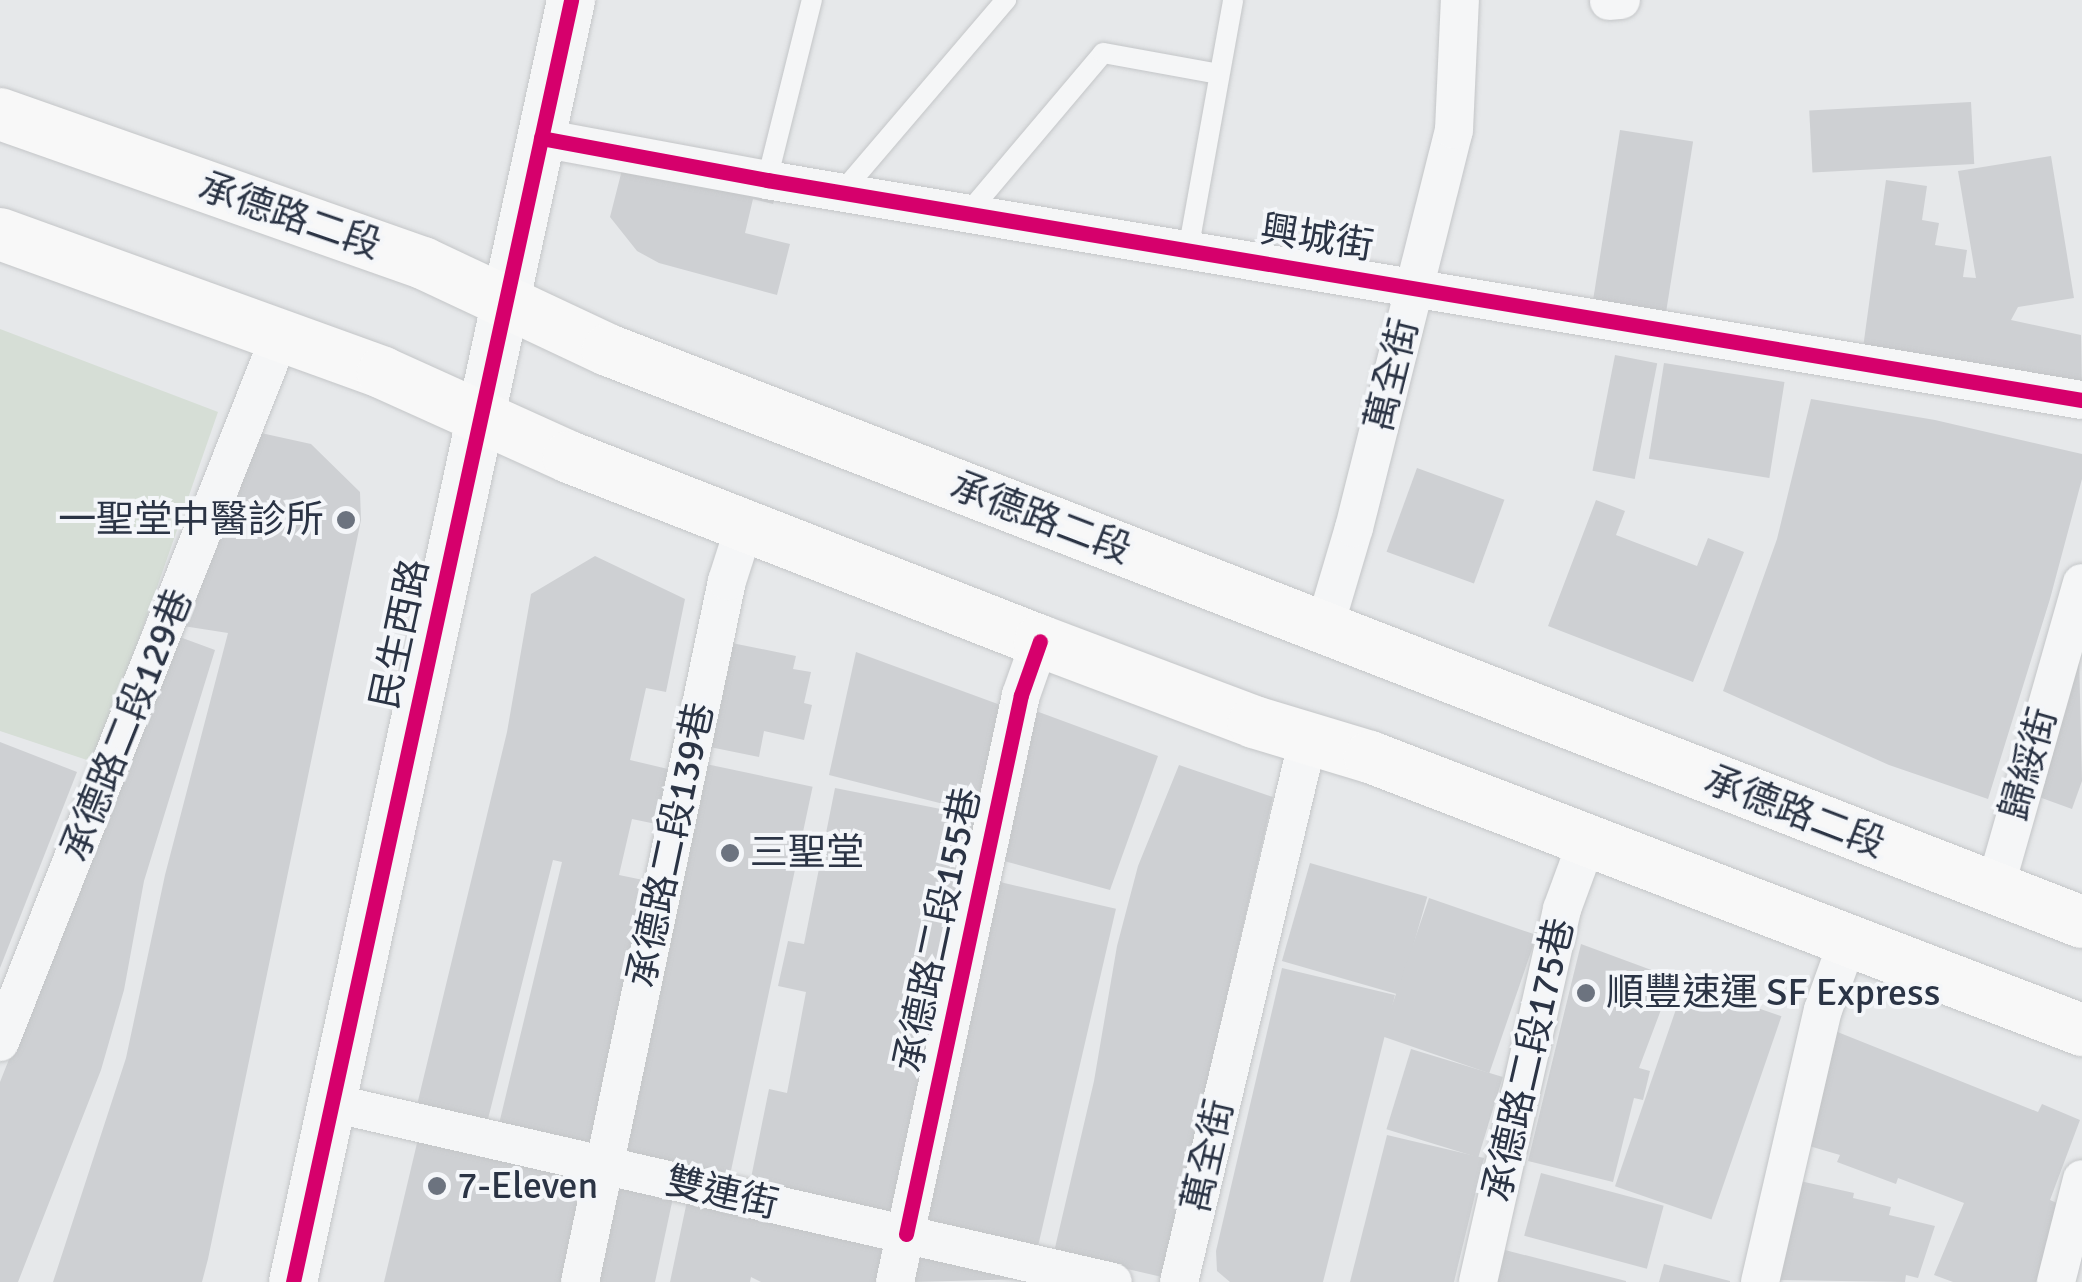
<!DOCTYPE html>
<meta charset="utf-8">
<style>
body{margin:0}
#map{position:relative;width:2082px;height:1282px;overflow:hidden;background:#e6e8ea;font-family:Signika,"Noto Sans TC",sans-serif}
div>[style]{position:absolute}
.green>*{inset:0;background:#d6ded6}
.building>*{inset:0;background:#ced0d3;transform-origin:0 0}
.roads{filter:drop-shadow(0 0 2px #c4c6c8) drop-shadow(0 0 2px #c4c6c8)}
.service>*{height:20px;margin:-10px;padding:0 10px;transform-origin:10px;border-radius:10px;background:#f5f6f7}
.minor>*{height:38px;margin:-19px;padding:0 19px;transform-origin:19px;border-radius:19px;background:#f5f6f7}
.tertiary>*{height:48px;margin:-24px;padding:0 24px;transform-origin:24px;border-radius:24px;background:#f5f6f7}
.secondary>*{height:52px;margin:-26px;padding:0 26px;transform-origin:26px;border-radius:26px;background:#f8f8f8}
.cycleway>*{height:15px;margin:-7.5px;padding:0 7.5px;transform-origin:7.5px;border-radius:7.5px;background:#d6006c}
.dots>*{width:28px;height:28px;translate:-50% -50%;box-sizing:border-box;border:5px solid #f4f6f9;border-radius:50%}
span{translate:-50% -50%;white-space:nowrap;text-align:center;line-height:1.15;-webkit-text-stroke:8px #f4f6f9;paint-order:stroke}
.street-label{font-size:38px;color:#2b3445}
.poi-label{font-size:38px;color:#2b3445}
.right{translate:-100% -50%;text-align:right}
.left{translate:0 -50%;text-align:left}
</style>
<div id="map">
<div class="green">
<div style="clip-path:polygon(0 329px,218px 412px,96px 763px,0 731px)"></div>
</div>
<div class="building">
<div style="left:1971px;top:102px;width:62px;height:162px;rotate:87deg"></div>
<div style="left:1620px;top:130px;width:74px;height:190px;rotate:9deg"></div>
<div style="clip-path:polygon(2051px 156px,2074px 298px,2018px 307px,2011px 320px,2081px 335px,2082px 391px,1859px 377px,1886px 180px,1927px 186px,1922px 220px,1939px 223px,1935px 245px,1967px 250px,1963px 277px,1976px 278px,1958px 171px)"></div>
<div style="clip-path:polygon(624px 162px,776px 194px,773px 204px,753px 199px,745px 233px,790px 244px,777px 295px,659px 263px,637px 251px,610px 217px)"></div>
<div style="left:1615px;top:355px;width:43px;height:118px;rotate:11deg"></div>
<div style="left:1664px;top:363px;width:122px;height:97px;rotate:9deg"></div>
<div style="clip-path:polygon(1811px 399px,1935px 420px,2082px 454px,2082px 479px,2050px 599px,1988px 799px,1889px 765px,1723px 691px,1777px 539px)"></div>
<div style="clip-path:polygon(261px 433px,311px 444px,360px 492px,361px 520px,208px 1259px,202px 1282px,53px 1282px,126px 1058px,165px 875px,228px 633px,183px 626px)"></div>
<div style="left:1417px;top:468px;width:93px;height:89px;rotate:20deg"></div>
<div style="clip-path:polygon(1596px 500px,1625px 511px,1616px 535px,1697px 566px,1708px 538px,1744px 552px,1693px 682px,1548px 626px)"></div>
<div style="clip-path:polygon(595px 556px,685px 599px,666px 692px,646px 688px,630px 760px,668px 769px,656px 824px,632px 819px,619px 875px,648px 881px,591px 1144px,499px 1124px,562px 862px,553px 860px,487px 1123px,417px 1105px,507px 732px,531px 594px)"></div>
<div style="clip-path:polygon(177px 636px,215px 650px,144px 881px,124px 990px,101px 1070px,18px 1282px,0 1282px,0 1082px)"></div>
<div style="clip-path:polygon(722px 641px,796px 656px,793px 669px,811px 672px,804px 703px,812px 705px,804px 740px,764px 731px,759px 757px,700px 745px)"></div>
<div style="clip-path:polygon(856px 652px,1006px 707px,983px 814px,829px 775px)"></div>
<div style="clip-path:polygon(2079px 655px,2082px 781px,2072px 809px,2025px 792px)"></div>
<div style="clip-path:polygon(1036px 711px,1158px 756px,1110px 890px,1004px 861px)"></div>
<div style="clip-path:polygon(0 742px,77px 772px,0 968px)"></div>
<div style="left:706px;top:764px;width:109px;height:399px;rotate:12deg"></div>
<div style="clip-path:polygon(1179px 765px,1273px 797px,1162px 1277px,1054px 1252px,1094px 1081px,1117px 946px,1138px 866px)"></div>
<div style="clip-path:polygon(835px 788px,981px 817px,894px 1215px,750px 1183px,769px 1089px,787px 1093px,806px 992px,778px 986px,788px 941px,804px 944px)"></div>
<div style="left:1310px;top:863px;width:122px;height:102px;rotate:16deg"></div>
<div style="left:1000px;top:882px;width:119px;height:348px;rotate:13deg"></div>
<div style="left:1429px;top:898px;width:114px;height:146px;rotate:19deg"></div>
<div style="clip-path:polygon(1581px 944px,1673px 978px,1639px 1068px,1650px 1071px,1643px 1100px,1634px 1098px,1613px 1182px,1528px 1161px)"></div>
<div style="clip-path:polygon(1282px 968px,1395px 995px,1323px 1282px,1230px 1282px,1217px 1271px,1216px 1251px)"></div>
<div style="left:1685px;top:983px;width:102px;height:215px;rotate:19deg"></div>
<div style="clip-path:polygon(1835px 1031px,2038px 1112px,2042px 1104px,2080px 1120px,2050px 1200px,2059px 1204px,2037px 1282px,1953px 1282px,1934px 1275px,1964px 1203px,1898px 1178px,1896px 1184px,1837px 1162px,1840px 1155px,1809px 1146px)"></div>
<div style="left:1411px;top:1049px;width:96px;height:84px;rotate:17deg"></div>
<div style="clip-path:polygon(1387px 1135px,1484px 1158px,1454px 1282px,1350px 1282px)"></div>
<div style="clip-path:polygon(418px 1139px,585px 1177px,563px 1282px,384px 1282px)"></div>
<div style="left:1541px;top:1173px;width:127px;height:65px;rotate:15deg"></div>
<div style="clip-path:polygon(1800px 1181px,1854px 1193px,1853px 1198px,1891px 1207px,1889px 1215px,1935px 1226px,1918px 1278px,1906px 1275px,1905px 1282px,1778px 1280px)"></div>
<div style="left:619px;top:1187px;width:55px;height:97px;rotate:12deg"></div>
<div style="clip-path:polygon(687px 1201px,888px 1245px,880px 1282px,761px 1282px,751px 1277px,750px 1282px,670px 1282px)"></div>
<div style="clip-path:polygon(1505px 1250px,1626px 1281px,1626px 1282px,1496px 1282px)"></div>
<div style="clip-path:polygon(919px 1256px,1028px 1279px,913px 1282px)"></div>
<div style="clip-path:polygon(1664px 1264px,1730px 1281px,1730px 1282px,1659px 1282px)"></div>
</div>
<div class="roads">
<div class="service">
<div style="left:767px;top:180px;width:186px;rotate:-76deg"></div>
<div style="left:842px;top:192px;width:253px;rotate:-49.5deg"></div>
<div style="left:968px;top:213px;width:209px;rotate:-49.8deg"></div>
<div style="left:1103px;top:53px;width:117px;rotate:10.3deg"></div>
<div style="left:1188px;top:251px;width:255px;rotate:-79.8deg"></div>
</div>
<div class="minor">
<div style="left:1609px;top:1px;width:12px;rotate:-5deg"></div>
<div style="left:541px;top:138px;width:230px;rotate:10.5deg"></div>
<div style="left:767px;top:180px;width:1333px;rotate:9.5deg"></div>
<div style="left:1324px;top:629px;width:105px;rotate:-73.5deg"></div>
<div style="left:1354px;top:528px;width:410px;rotate:-75.9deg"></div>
<div style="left:1454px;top:130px;width:130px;rotate:-87.4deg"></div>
<div style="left:1995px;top:888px;width:317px;rotate:-74.1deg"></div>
<div style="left:0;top:1042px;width:759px;rotate:-68.37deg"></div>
<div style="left:332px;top:1103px;width:801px;rotate:12.91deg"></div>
<div style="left:580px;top:1282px;width:716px;rotate:-78.16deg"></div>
<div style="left:727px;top:581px;width:59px;rotate:-72.2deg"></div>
<div style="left:895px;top:1282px;width:600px;rotate:-77.89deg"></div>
<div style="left:1021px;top:695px;width:57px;rotate:-70.6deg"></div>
<div style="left:1179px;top:1282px;width:558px;rotate:-76.64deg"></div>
<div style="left:1478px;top:1282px;width:382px;rotate:-77.3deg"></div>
<div style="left:1562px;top:909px;width:72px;rotate:-69.8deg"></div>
<div style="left:1760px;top:1282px;width:279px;rotate:-77deg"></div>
<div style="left:1823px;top:1010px;width:74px;rotate:-70.3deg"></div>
<div style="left:2056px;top:1282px;width:106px;rotate:-75.8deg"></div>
</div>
<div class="tertiary">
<div style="left:293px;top:1282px;width:1312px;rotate:-77.76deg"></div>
</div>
<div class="secondary">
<div style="left:0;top:114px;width:448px;rotate:19.4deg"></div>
<div style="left:423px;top:263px;width:204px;rotate:25.2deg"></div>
<div style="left:608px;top:350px;width:1581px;rotate:21.21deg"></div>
<div style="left:0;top:234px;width:407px;rotate:19.9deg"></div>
<div style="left:383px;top:373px;width:204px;rotate:24.3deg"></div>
<div style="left:569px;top:457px;width:506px;rotate:21.34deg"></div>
<div style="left:1040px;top:641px;width:229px;rotate:20.7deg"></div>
<div style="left:1254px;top:722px;width:121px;rotate:16.8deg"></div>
<div style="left:1370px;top:757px;width:763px;rotate:20.98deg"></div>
</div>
</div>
<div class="cycleway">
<div style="left:541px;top:138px;width:230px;rotate:10.5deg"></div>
<div style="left:767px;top:180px;width:1333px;rotate:9.5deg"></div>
<div style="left:906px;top:1234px;width:551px;rotate:-77.96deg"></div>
<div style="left:1021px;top:695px;width:57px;rotate:-70.6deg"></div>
<div style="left:293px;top:1282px;width:1312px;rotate:-77.76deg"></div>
</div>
<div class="dots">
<div style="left:346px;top:520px;background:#6c737f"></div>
<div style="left:730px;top:853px;background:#6c737f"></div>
<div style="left:1586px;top:993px;background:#6c737f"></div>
<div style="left:437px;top:1186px;background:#6c737f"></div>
</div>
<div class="street-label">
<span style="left:290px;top:216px;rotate:19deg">承德路二段</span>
<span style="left:1317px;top:238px;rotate:9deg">興城街</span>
<span style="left:1392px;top:375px;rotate:-76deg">萬全街</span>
<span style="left:1041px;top:518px;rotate:21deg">承德路二段</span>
<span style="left:400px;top:634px;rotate:-78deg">民生西路</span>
<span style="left:127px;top:725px;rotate:-68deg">承德路二段129巷</span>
<span style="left:2029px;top:764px;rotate:-74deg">歸綏街</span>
<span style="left:1795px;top:812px;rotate:21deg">承德路二段</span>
<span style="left:671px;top:845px;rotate:-78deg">承德路二段139巷</span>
<span style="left:938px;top:930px;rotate:-78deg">承德路二段155巷</span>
<span style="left:1529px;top:1060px;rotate:-77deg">承德路二段175巷</span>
<span style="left:1208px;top:1156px;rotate:-77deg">萬全街</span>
<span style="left:722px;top:1193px;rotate:13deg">雙連街</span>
</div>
<div class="poi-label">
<span class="right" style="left:324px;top:520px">一聖堂中醫診所</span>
<span class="left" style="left:750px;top:853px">三聖堂</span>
<span class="left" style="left:1606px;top:993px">順豐速運 SF Express</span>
<span class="left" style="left:457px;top:1186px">7-Eleven</span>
</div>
</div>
